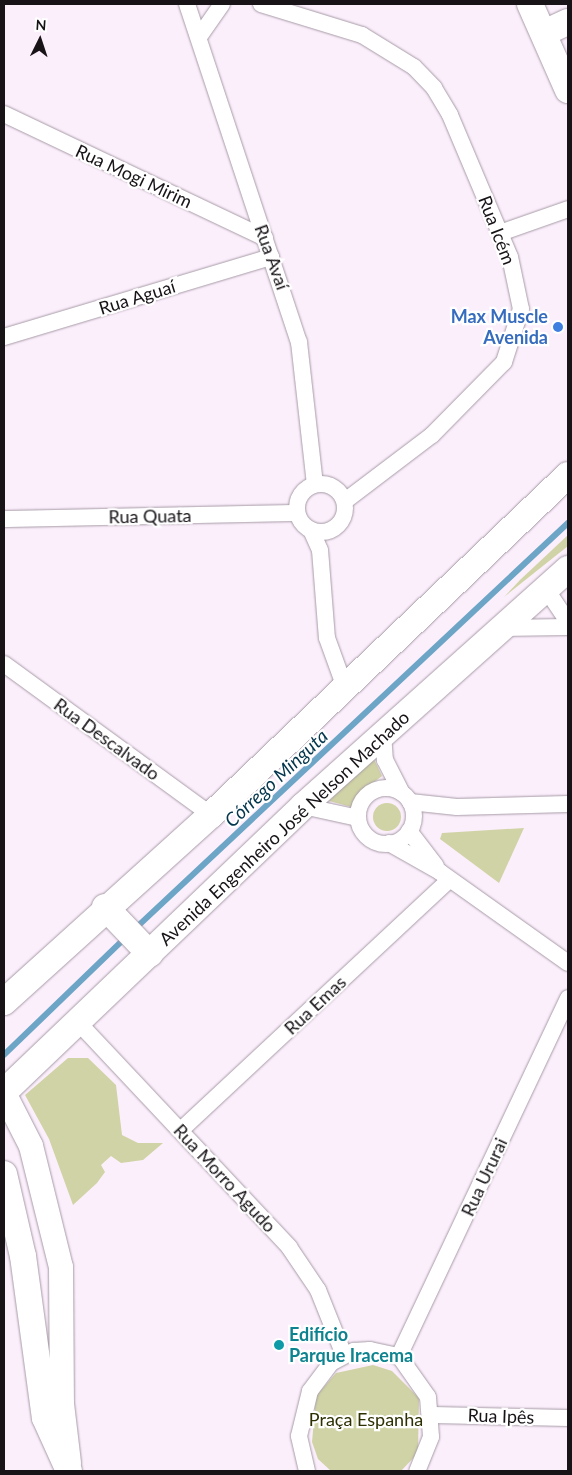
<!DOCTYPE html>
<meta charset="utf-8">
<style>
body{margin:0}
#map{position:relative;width:572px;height:1475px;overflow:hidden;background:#fceffc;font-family:Lato,sans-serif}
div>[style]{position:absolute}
.green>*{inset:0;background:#d0d3a5}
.round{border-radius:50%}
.stream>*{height:5.5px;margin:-2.75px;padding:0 2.75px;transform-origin:2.75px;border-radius:2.75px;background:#6da5c6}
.roads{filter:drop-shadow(0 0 1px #a79ba7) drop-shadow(0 0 1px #a79ba7)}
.minor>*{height:16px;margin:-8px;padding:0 8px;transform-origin:8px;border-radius:8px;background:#fff}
.minor>.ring{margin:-8px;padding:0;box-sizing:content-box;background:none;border:16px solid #fff;border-radius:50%}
.secondary>*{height:24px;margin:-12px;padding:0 12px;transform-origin:12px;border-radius:12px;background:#fff}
.primary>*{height:26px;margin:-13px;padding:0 13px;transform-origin:13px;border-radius:13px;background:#fff}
.dots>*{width:14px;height:14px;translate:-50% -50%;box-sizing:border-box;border:2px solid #fff;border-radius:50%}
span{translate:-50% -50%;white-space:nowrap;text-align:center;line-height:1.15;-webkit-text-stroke:4.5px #fff;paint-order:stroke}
.street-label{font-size:18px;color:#171317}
.shop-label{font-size:18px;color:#366cbe;font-weight:700}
.right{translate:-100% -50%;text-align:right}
.culture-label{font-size:18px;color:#0d838f;font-weight:700}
.left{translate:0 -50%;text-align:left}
.park-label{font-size:18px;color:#2e3002}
.water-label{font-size:19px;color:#03354c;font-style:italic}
.frame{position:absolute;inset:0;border:5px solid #171317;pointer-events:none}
.north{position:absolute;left:15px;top:15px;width:50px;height:50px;-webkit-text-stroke:4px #fff;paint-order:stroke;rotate:4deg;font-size:14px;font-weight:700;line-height:20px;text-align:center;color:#171317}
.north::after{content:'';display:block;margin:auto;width:18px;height:22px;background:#171317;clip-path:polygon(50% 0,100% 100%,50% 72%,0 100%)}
</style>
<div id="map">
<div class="green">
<div style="clip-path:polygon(568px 535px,568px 546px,504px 597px,520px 580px)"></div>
<div style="clip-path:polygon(373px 757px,382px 776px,361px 792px,355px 808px,329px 801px)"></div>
<div class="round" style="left:373px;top:803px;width:28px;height:28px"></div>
<div style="clip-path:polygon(524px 828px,499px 883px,440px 839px,442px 833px)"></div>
<div style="clip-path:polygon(68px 1058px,88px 1058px,116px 1085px,122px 1135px,138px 1143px,163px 1143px,143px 1160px,121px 1163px,111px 1156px,101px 1165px,105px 1172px,97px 1183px,73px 1205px,49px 1139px,25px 1095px)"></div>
<div style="clip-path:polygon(373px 1365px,392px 1371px,419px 1398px,418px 1453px,401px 1471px,331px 1471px,318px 1459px,312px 1442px,316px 1396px,336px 1373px)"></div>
</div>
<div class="stream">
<div style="left:136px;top:928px;width:592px;rotate:-43.15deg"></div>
<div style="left:4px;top:1055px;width:168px;rotate:-44deg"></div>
</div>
<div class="roads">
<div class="minor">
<div style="left:187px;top:4px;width:356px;rotate:71.7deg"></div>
<div style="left:299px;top:342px;width:143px;rotate:83.6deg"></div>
<div style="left:261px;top:4px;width:106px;rotate:17.1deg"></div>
<div style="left:362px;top:35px;width:61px;rotate:31.6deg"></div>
<div style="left:414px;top:67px;width:29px;rotate:46deg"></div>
<div style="left:434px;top:88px;width:31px;rotate:59deg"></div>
<div style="left:450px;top:115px;width:154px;rotate:67.1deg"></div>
<div style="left:510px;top:257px;width:53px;rotate:78.1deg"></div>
<div style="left:521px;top:309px;width:56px;rotate:107.8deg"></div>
<div style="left:504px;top:362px;width:103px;rotate:134.6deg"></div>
<div style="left:432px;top:435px;width:109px;rotate:142.8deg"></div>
<div style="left:199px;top:37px;width:40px;rotate:-55.1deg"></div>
<div style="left:4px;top:114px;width:289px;rotate:25.4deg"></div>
<div style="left:500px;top:233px;width:72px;rotate:-19.4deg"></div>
<div style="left:4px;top:337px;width:279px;rotate:-16.7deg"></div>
<div class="ring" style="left:297px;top:484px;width:32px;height:32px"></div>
<div style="left:4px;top:519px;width:293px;rotate:-1.2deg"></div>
<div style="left:311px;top:530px;width:22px;rotate:66deg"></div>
<div style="left:320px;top:550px;width:88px;rotate:85.5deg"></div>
<div style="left:327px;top:638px;width:50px;rotate:70.1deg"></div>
<div style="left:546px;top:589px;width:40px;rotate:56deg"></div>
<div style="left:500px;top:628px;width:68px;rotate:-0.8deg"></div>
<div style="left:4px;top:664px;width:256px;rotate:36.1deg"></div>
<div style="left:383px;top:733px;width:27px;rotate:86deg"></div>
<div style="left:385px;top:760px;width:37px;rotate:63deg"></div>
<div class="ring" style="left:358px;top:788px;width:40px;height:40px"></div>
<div style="left:410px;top:802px;width:47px;rotate:6.1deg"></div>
<div style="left:457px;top:807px;width:111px;rotate:-1.5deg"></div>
<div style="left:303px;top:806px;width:56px;rotate:12.3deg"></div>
<div style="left:409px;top:831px;width:44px;rotate:52.4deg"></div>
<div style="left:389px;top:843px;width:59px;rotate:29.6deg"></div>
<div style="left:440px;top:872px;width:157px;rotate:35.4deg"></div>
<div style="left:77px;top:1021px;width:310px;rotate:46.8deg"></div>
<div style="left:289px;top:1247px;width:52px;rotate:56deg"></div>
<div style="left:318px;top:1290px;width:70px;rotate:68.2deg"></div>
<div style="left:181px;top:1130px;width:367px;rotate:-43deg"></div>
<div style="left:399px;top:1356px;width:396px;rotate:-64.7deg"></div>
<div style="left:433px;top:1415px;width:135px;rotate:1.3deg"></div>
<div style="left:307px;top:1471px;width:36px;rotate:-103deg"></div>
<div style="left:299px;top:1436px;width:46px;rotate:-76.3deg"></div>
<div style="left:310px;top:1391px;width:35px;rotate:-53deg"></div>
<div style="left:331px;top:1363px;width:26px;rotate:-28deg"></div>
<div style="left:354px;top:1351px;width:16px;rotate:-4deg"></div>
<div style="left:370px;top:1350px;width:30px;rotate:12deg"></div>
<div style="left:399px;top:1356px;width:50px;rotate:54.7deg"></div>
<div style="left:428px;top:1397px;width:40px;rotate:85.7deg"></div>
<div style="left:431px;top:1437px;width:37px;rotate:112deg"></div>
</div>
<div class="secondary">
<div style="left:4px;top:1093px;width:59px;rotate:63deg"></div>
<div style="left:31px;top:1146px;width:125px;rotate:76.1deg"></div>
<div style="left:61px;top:1267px;width:137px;rotate:89.6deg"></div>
<div style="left:62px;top:1404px;width:59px;rotate:83.2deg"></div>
</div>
<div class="primary">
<div style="left:530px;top:4px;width:94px;rotate:66.2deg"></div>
<div style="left:544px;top:33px;width:26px;rotate:-25deg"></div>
<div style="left:105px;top:907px;width:65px;rotate:46.2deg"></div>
<div style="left:4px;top:1002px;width:279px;rotate:-42.1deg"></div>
<div style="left:211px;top:815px;width:493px;rotate:-43.6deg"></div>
<div style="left:4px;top:1092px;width:414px;rotate:-43.7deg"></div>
<div style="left:303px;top:806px;width:356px;rotate:-41.8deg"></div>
<div style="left:4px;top:1174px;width:84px;rotate:77deg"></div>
<div style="left:23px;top:1256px;width:163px;rotate:82.3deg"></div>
<div style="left:45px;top:1418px;width:58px;rotate:65.6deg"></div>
</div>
</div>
<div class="dots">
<div style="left:558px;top:327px;background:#3f7fe0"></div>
<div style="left:279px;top:1345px;background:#0f9aa8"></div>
</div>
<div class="street-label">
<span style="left:134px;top:176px;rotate:25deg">Rua Mogi Mirim</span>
<span style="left:497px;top:230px;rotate:69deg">Rua Icém</span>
<span style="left:272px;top:257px;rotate:70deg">Rua Avaí</span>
<span style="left:137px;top:297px;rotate:-17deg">Rua Aguaí</span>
<span style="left:150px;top:516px;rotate:-1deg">Rua Quata</span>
<span style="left:107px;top:739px;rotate:36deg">Rua Descalvado</span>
<span style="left:284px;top:828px;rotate:-43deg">Avenida Engenheiro José Nelson Machado</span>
<span style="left:315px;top:1005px;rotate:-43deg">Rua Emas</span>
<span style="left:484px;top:1177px;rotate:-65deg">Rua Ururai</span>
<span style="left:225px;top:1178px;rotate:47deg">Rua Morro Agudo</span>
<span style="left:501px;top:1416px;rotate:2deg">Rua Ipês</span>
</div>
<div class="shop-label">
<span class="right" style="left:548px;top:327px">Max Muscle<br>Avenida</span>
</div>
<div class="culture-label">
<span class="left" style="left:289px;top:1345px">Edifício<br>Parque Iracema</span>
</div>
<div class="park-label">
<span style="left:366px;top:1419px">Praça Espanha</span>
</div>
<div class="water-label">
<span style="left:276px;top:778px;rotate:-43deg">Córrego Minguta</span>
</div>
<div class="frame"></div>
<div class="north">N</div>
</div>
